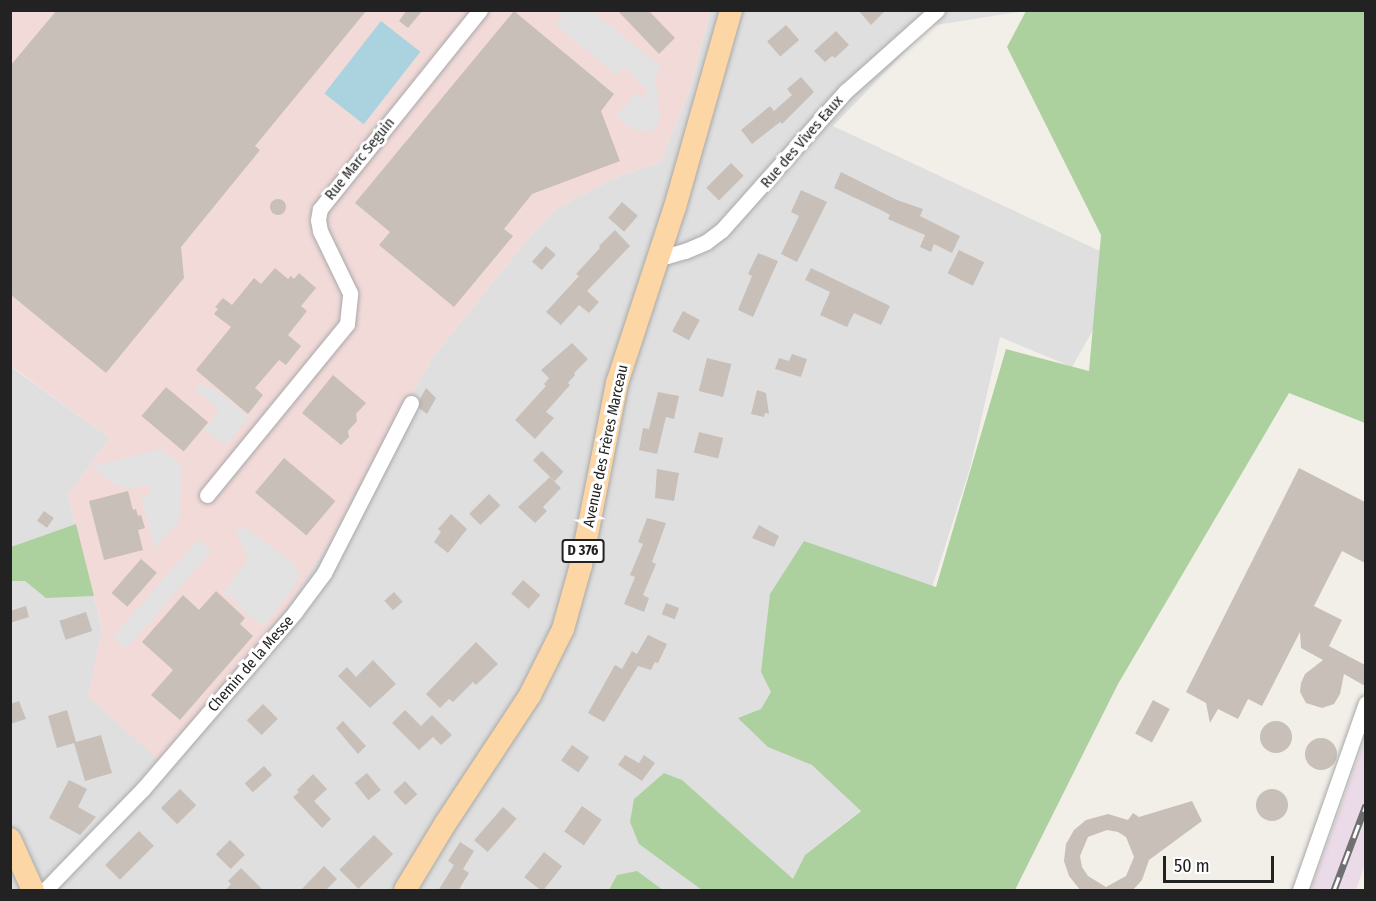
<!DOCTYPE html>
<meta charset="utf-8">
<style>
body{margin:0}
#map{position:relative;width:1376px;height:901px;overflow:hidden;background:#f2efe9;font-family:"Fira Sans Condensed",sans-serif}
div>[style]{position:absolute}
.residential>*{inset:0;background:#e0dfdf}
.commercial>*{inset:0;background:#f2dad9}
.industrial>*{inset:0;background:#ebdbe8}
.forest>*{inset:0;background:#add19e}
.parking>*{inset:0;background:#e2e2e2;transform-origin:0 0}
.water>*{inset:0;background:#aad3df;transform-origin:0 0}
.building>*{inset:0;background:#c7bfb8;transform-origin:0 0}
.round{border-radius:50%}
.roads{filter:drop-shadow(0 0 2px #a9a9a9) drop-shadow(0 0 2px #a9a9a9)}
.minor>*{height:15px;margin:-7.5px;padding:0 7.5px;transform-origin:7.5px;border-radius:7.5px;background:#fff}
.primary>*{height:22px;margin:-11px;padding:0 11px;transform-origin:11px;border-radius:11px;background:#fcd6a4}
.rail>*{height:7px;margin-top:-3.5px;transform-origin:0;background:repeating-linear-gradient(90deg,#fff 0 14px,#707070 0 28px);box-sizing:border-box;border-block:2px solid #707070}
span{translate:-50% -50%;white-space:nowrap;text-align:center;line-height:1.15;-webkit-text-stroke:6px #fff;paint-order:stroke}
.shield-label span{padding:2px 4px;background:#fff;border:2px solid;border-radius:4px;-webkit-text-stroke-width:0}
.shield-label{font-size:14px;color:#222;font-weight:700}
.street-label{font-size:15px;color:#222}
.frame{position:absolute;inset:0;border:12px solid #222;pointer-events:none}
.scale{position:absolute;left:1163px;top:856px;width:111px;height:27px;box-sizing:border-box;border:3px solid #222;border-top:0;padding-left:8px;font-size:18px;line-height:21px;white-space:nowrap;color:#222;-webkit-text-stroke:4px #fff;paint-order:stroke}
</style>
<div id="map">
<div class="residential">
<div style="clip-path:polygon(710px 11px,1025px 11px,930px 26px,833px 126px,1130px 265px,1072px 367px,1000px 337px,970px 468px,861px 810px,805px 855px,788px 890px,11px 890px,10px 366px,110px 438px,68px 495px,102px 629px,89px 696px,332px 539px,432px 358px,532px 234px,557px 208px,620px 176px,661px 162px,691px 86px)"></div>
</div>
<div class="commercial">
<div style="clip-path:polygon(11px 11px,710px 11px,691px 86px,661px 162px,620px 176px,557px 208px,532px 234px,432px 358px,332px 539px,279px 620px,159px 761px,88px 696px,102px 628px,68px 495px,110px 438px,11px 366px)"></div>
</div>
<div class="industrial">
<div style="clip-path:polygon(1365px 739px,1365px 864px,1356px 890px,1311px 890px)"></div>
</div>
<div class="forest">
<div style="clip-path:polygon(1026px 11px,1365px 11px,1365px 423px,1289px 393px,1118px 684px,1015px 890px,702px 890px,639px 844px,630px 822px,634px 799px,664px 773px,682px 780px,793px 879px,805px 855px,861px 811px,812px 765px,768px 747px,738px 718px,761px 709px,771px 692px,761px 672px,770px 594px,804px 541px,936px 587px,1006px 349px,1089px 371px,1101px 235px,1007px 47px)"></div>
<div style="clip-path:polygon(76px 524px,94px 596px,46px 598px,25px 581px,11px 581px,11px 547px)"></div>
<div style="clip-path:polygon(637px 871px,663px 890px,609px 890px,617px 875px)"></div>
</div>
<div class="parking">
<div style="clip-path:polygon(560px 11px,592px 11px,662px 68px,655px 75px,660px 122px,652px 131px,634px 130px,616px 117px,636px 93px,645px 99px,647px 89px,623px 67px,616px 75px,556px 25px,562px 16px)"></div>
<div style="clip-path:polygon(201px 383px,208px 388px,211px 387px,249px 417px,225px 446px,204px 429px,220px 410px,195px 390px)"></div>
<div style="clip-path:polygon(162px 449px,181px 465px,180px 521px,155px 548px,141px 498px,150px 494px,148px 484px,129px 489px,112px 483px,92px 466px)"></div>
<div style="clip-path:polygon(245px 527px,295px 565px,299px 576px,294px 587px,264px 626px,247px 614px,232px 596px,222px 594px,248px 559px,235px 531px)"></div>
<div style="left:198px;top:539px;width:18px;height:130px;rotate:41deg"></div>
</div>
<div class="water">
<div style="left:381px;top:21px;width:50px;height:92px;rotate:38deg"></div>
</div>
<div class="building">
<div style="clip-path:polygon(57px 10px,367px 10px,255px 146px,260px 150px,181px 247px,184px 278px,106px 373px,10px 294px,10px 66px)"></div>
<div style="clip-path:polygon(407px 10px,423px 10px,408px 28px,399px 21px)"></div>
<div style="clip-path:polygon(617px 10px,648px 10px,675px 38px,659px 54px)"></div>
<div style="clip-path:polygon(858px 10px,886px 10px,871px 25px)"></div>
<div style="clip-path:polygon(514px 11px,614px 94px,601px 111px,620px 161px,532px 194px,504px 229px,513px 236px,454px 307px,379px 245px,390px 232px,355px 203px)"></div>
<div style="left:786px;top:25px;width:20px;height:25px;rotate:49deg"></div>
<div style="clip-path:polygon(836px 31px,849px 45px,835px 58px,832px 56px,825px 62px,814px 51px)"></div>
<div style="clip-path:polygon(801px 77px,814px 92px,782px 124px,780px 122px,752px 144px,741px 130px,770px 106px,774px 111px,792px 95px,787px 89px)"></div>
<div style="left:731px;top:163px;width:18px;height:35px;rotate:45deg"></div>
<div style="clip-path:polygon(841px 172px,897px 200px,923px 209px,920px 216px,960px 236px,952px 253px,934px 244px,931px 252px,920px 247px,925px 235px,888px 219px,890px 215px,883px 211px,834px 188px)"></div>
<div style="clip-path:polygon(801px 190px,827px 202px,797px 262px,781px 254px,799px 216px,791px 212px)"></div>
<div class="round" style="left:270px;top:199px;width:16px;height:16px"></div>
<div style="left:622px;top:202px;width:21px;height:21px;rotate:41deg"></div>
<div style="clip-path:polygon(615px 230px,630px 246px,587px 291px,599px 302px,589px 313px,579px 305px,561px 325px,546px 312px,579px 276px,576px 274px,600px 248px,599px 246px)"></div>
<div style="left:546px;top:246px;width:13px;height:21px;rotate:42deg"></div>
<div style="left:959px;top:250px;width:28px;height:26px;rotate:26deg"></div>
<div style="clip-path:polygon(758px 253px,778px 261px,753px 317px,738px 310px,752px 276px,748px 274px)"></div>
<div style="clip-path:polygon(275px 268px,288px 279px,291px 276px,294px 279px,299px 273px,316px 288px,301px 306px,307px 311px,288px 335px,301px 346px,286px 365px,279px 360px,255px 388px,263px 395px,248px 414px,196px 370px,231px 327px,214px 314px,218px 309px,215px 307px,223px 298px,232px 305px,254px 278px,261px 284px)"></div>
<div style="clip-path:polygon(811px 268px,890px 306px,881px 325px,854px 313px,847px 327px,820px 315px,830px 292px,805px 280px)"></div>
<div style="left:683px;top:311px;width:19px;height:23px;rotate:28deg"></div>
<div style="clip-path:polygon(572px 343px,588px 359px,574px 373px,575px 375px,568px 383px,570px 385px,546px 412px,554px 418px,535px 439px,515px 420px,546px 386px,544px 384px,549px 378px,541px 370px)"></div>
<div style="clip-path:polygon(792px 354px,807px 359px,801px 377px,775px 369px,779px 358px,789px 361px)"></div>
<div style="left:707px;top:358px;width:25px;height:34px;rotate:14deg"></div>
<div style="clip-path:polygon(333px 375px,366px 403px,356px 414px,357px 421px,348px 431px,349px 437px,341px 445px,302px 413px)"></div>
<div style="left:166px;top:387px;width:55px;height:38px;rotate:40deg"></div>
<div style="clip-path:polygon(426px 388px,436px 398px,427px 414px,419px 408px,420px 399px)"></div>
<div style="clip-path:polygon(757px 390px,766px 393px,769px 414px,765px 413px,764px 417px,751px 414px)"></div>
<div style="clip-path:polygon(658px 392px,679px 396px,674px 419px,666px 417px,657px 454px,639px 450px,643px 428px,649px 429px)"></div>
<div style="left:699px;top:432px;width:25px;height:21px;rotate:14deg"></div>
<div style="left:542px;top:451px;width:30px;height:13px;rotate:44deg"></div>
<div style="left:284px;top:458px;width:67px;height:45px;rotate:40deg"></div>
<div style="clip-path:polygon(1299px 468px,1365px 502px,1365px 563px,1342px 551px,1314px 606px,1342px 620px,1329px 646px,1365px 665px,1365px 686px,1344px 674px,1340px 694px,1334px 704px,1322px 708px,1306px 703px,1300px 692px,1301px 683px,1305px 674px,1323px 660px,1301px 648px,1300px 632px,1262px 706px,1248px 699px,1238px 719px,1218px 709px,1210px 723px,1206px 703px,1186px 692px)"></div>
<div style="clip-path:polygon(657px 469px,679px 473px,674px 501px,655px 498px)"></div>
<div style="clip-path:polygon(550px 477px,561px 488px,543px 507px,547px 511px,535px 523px,518px 507px)"></div>
<div style="clip-path:polygon(128px 491px,133px 510px,136px 509px,138px 516px,141px 515px,145px 528px,138px 530px,143px 550px,104px 560px,89px 501px)"></div>
<div style="left:489px;top:494px;width:16px;height:28px;rotate:45deg"></div>
<div style="left:44px;top:511px;width:12px;height:12px;rotate:35deg"></div>
<div style="clip-path:polygon(451px 514px,467px 529px,448px 553px,434px 542px,441px 532px,438px 529px)"></div>
<div style="clip-path:polygon(647px 518px,666px 523px,652px 562px,656px 564px,643px 595px,649px 598px,644px 612px,624px 604px,635px 577px,630px 575px,643px 544px,638px 542px)"></div>
<div style="clip-path:polygon(759px 525px,779px 536px,774px 547px,752px 538px)"></div>
<div style="left:141px;top:559px;width:21px;height:45px;rotate:41deg"></div>
<div style="left:523px;top:580px;width:23px;height:18px;rotate:41deg"></div>
<div style="clip-path:polygon(216px 591px,245px 618px,240px 624px,253px 636px,180px 720px,151px 695px,173px 670px,142px 642px,183px 595px,199px 610px)"></div>
<div style="left:394px;top:592px;width:13px;height:13px;rotate:48deg"></div>
<div style="left:666px;top:603px;width:14px;height:12px;rotate:21deg"></div>
<div style="clip-path:polygon(26px 606px,29px 617px,10px 623px,10px 611px)"></div>
<div style="left:86px;top:612px;width:20px;height:28px;rotate:72deg"></div>
<div style="clip-path:polygon(648px 635px,667px 644px,658px 663px,655px 662px,651px 670px,638px 666px,604px 722px,588px 713px,615px 665px,622px 669px,632px 651px,637px 654px)"></div>
<div style="clip-path:polygon(476px 642px,498px 664px,476px 685px,473px 682px,453px 702px,449px 699px,440px 708px,426px 694px)"></div>
<div style="clip-path:polygon(373px 660px,396px 684px,370px 708px,338px 676px,347px 667px,356px 677px)"></div>
<div style="left:1153px;top:700px;width:19px;height:38px;rotate:28deg"></div>
<div style="clip-path:polygon(19px 701px,26px 719px,10px 724px,10px 704px)"></div>
<div style="left:263px;top:704px;width:21px;height:23px;rotate:45deg"></div>
<div style="clip-path:polygon(67px 710px,76px 742px,101px 735px,112px 773px,85px 781px,74px 743px,57px 748px,48px 716px)"></div>
<div style="clip-path:polygon(405px 710px,421px 726px,432px 715px,452px 735px,441px 745px,433px 737px,419px 750px,392px 723px)"></div>
<div style="clip-path:polygon(343px 721px,366px 746px,358px 754px,336px 728px)"></div>
<div class="round" style="left:1260px;top:721px;width:32px;height:32px"></div>
<div class="round" style="left:1305px;top:738px;width:32px;height:32px"></div>
<div style="left:572px;top:745px;width:21px;height:19px;rotate:35deg"></div>
<div style="clip-path:polygon(625px 755px,639px 763px,644px 755px,655px 763px,642px 781px,618px 765px)"></div>
<div style="left:264px;top:766px;width:12px;height:26px;rotate:48deg"></div>
<div style="left:367px;top:773px;width:22px;height:16px;rotate:51deg"></div>
<div style="clip-path:polygon(313px 774px,327px 789px,314px 801px,331px 819px,322px 828px,293px 797px,299px 792px,297px 790px)"></div>
<div style="clip-path:polygon(69px 780px,87px 789px,78px 807px,96px 817px,80px 835px,49px 818px)"></div>
<div style="left:405px;top:781px;width:18px;height:16px;rotate:47deg"></div>
<div style="left:180px;top:789px;width:23px;height:27px;rotate:45deg"></div>
<div class="round" style="left:1256px;top:789px;width:32px;height:32px"></div>
<div style="clip-path:polygon(evenodd,1192px 801px,1202px 821px,1149px 860px,1142px 880px,1132px 891px,1081px 891px,1069px 876px,1064px 861px,1066px 844px,1074px 830px,1086px 820px,1108px 814px,1128px 820px,1133px 813px,1139px 817px,1192px 801px,1107px 830px,1118px 832px,1126px 837px,1134px 857px,1126px 876px,1106px 887px,1088px 876px,1082px 867px,1080px 856px,1088px 837px,1107px 830px)"></div>
<div style="left:582px;top:806px;width:24px;height:31px;rotate:35deg"></div>
<div style="left:503px;top:807px;width:18px;height:44px;rotate:41deg"></div>
<div style="left:139px;top:831px;width:21px;height:48px;rotate:45deg"></div>
<div style="left:374px;top:835px;width:27px;height:49px;rotate:45deg"></div>
<div style="left:230px;top:840px;width:21px;height:20px;rotate:45deg"></div>
<div style="clip-path:polygon(460px 842px,474px 851px,463px 869px,469px 873px,458px 891px,438px 891px,454px 865px,448px 861px)"></div>
<div style="left:544px;top:852px;width:23px;height:32px;rotate:38deg"></div>
<div style="clip-path:polygon(324px 866px,337px 879px,325px 891px,300px 891px)"></div>
<div style="clip-path:polygon(241px 868px,264px 891px,225px 891px,231px 884px,228px 881px)"></div>
</div>
<div class="roads">
<div class="minor">
<div style="left:660px;top:254px;width:7px;rotate:16deg"></div>
<div style="left:667px;top:256px;width:19px;rotate:-16deg"></div>
<div style="left:685px;top:251px;width:23px;rotate:-23deg"></div>
<div style="left:706px;top:242px;width:20px;rotate:-37deg"></div>
<div style="left:722px;top:230px;width:186px;rotate:-48.3deg"></div>
<div style="left:846px;top:91px;width:122px;rotate:-41.7deg"></div>
<div style="left:207px;top:495px;width:221px;rotate:-50.7deg"></div>
<div style="left:347px;top:324px;width:31px;rotate:-84deg"></div>
<div style="left:350px;top:293px;width:69px;rotate:-115.8deg"></div>
<div style="left:320px;top:231px;width:11px;rotate:-100deg"></div>
<div style="left:318px;top:220px;width:11px;rotate:-80deg"></div>
<div style="left:320px;top:209px;width:255px;rotate:-51.2deg"></div>
<div style="left:45px;top:890px;width:141px;rotate:-45.9deg"></div>
<div style="left:143px;top:789px;width:233px;rotate:-49.3deg"></div>
<div style="left:295px;top:612px;width:49px;rotate:-53.4deg"></div>
<div style="left:324px;top:573px;width:191px;rotate:-62.9deg"></div>
<div style="left:1300px;top:890px;width:198px;rotate:-70.6deg"></div>
</div>
<div class="primary">
<div style="left:10px;top:839px;width:56px;rotate:65.7deg"></div>
<div style="left:405px;top:890px;width:77px;rotate:-58.8deg"></div>
<div style="left:445px;top:824px;width:154px;rotate:-56.6deg"></div>
<div style="left:530px;top:695px;width:74px;rotate:-63.4deg"></div>
<div style="left:563px;top:629px;width:66px;rotate:-74.3deg"></div>
<div style="left:581px;top:565px;width:186px;rotate:-78.8deg"></div>
<div style="left:617px;top:383px;width:185px;rotate:-71.8deg"></div>
<div style="left:675px;top:207px;width:205px;rotate:-74.1deg"></div>
</div>
</div>
<div class="rail">
<div style="left:1334px;top:890px;width:91px;rotate:-69.4deg"></div>
</div>
<div class="shield-label">
<span style="left:583px;top:551px">D 376</span>
</div>
<div class="street-label">
<span style="left:802px;top:142px;rotate:-49deg">Rue des Vives Eaux</span>
<span style="left:360px;top:159px;rotate:-51deg">Rue Marc Seguin</span>
<span style="left:606px;top:446px;rotate:-78deg">Avenue des Frères Marceau</span>
<span style="left:251px;top:664px;rotate:-49deg">Chemin de la Messe</span>
</div>
<div class="frame"></div>
<div class="scale">50 m</div>
</div>
